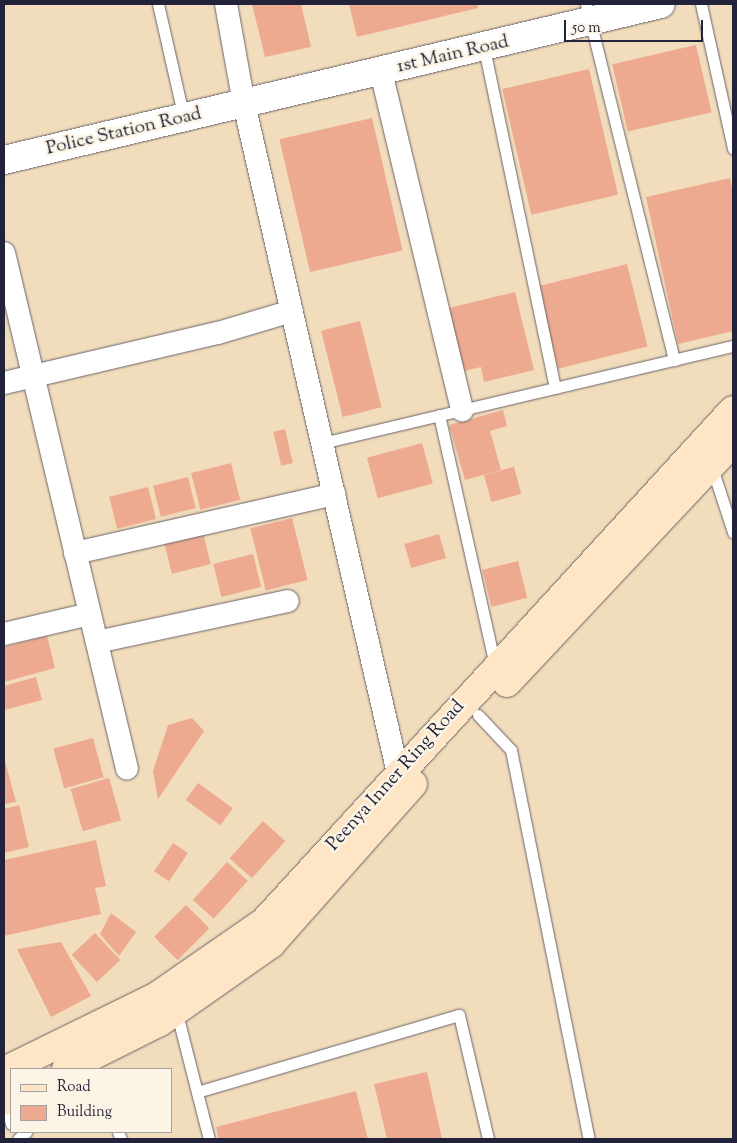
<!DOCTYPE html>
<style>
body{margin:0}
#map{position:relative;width:737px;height:1143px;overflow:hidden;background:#f1dcbc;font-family:"Sorts Mill Goudy",serif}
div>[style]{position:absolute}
.building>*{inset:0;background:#edaa91;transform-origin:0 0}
.roads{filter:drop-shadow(0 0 1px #6a6368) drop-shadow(0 0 1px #6a6368)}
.service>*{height:11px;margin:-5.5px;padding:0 5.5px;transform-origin:5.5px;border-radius:5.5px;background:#fff}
.minor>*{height:22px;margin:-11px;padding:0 11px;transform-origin:11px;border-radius:11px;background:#fff}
.tertiary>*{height:28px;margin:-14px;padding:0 14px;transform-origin:14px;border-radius:14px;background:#fff}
.secondary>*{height:28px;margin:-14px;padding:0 14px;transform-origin:14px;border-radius:14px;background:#fde5c5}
span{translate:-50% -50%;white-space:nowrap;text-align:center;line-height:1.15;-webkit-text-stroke:5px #fcf5e5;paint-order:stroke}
.street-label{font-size:19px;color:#22223b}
.frame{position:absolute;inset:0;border:5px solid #22223b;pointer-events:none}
.legend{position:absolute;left:10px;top:1068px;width:162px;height:65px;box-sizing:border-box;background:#fcf5e5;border:1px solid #a5a1a1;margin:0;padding:6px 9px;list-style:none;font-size:15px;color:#22223b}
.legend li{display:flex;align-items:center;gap:10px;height:25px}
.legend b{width:25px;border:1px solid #a5a1a1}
.scale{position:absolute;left:564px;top:20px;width:139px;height:22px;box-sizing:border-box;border:2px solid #22223b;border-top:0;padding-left:6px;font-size:15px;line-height:18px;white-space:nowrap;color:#22223b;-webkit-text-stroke:4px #fcf5e5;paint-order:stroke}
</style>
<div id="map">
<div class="building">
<div style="clip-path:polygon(252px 4px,301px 4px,311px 47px,265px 57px)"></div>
<div style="clip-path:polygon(349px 4px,477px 4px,478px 8px,357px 37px)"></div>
<div style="left:696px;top:45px;width:69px;height:86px;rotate:77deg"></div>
<div style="left:589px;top:69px;width:129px;height:89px;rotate:77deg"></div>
<div style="left:372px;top:118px;width:136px;height:95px;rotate:77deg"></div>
<div style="clip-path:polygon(730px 178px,733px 193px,733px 331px,678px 344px,646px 197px)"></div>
<div style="left:627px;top:264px;width:85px;height:92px;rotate:76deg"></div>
<div style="clip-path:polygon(515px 292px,534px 370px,484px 382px,481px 367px,464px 371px,449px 308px)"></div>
<div style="left:360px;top:321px;width:89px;height:40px;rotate:76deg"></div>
<div style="clip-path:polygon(503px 410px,507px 426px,490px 431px,501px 470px,465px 480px,449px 425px)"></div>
<div style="left:285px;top:429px;width:35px;height:12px;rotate:77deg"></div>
<div style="left:422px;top:443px;width:42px;height:57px;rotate:75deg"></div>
<div style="left:231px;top:463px;width:38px;height:41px;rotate:76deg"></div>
<div style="left:514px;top:467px;width:28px;height:31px;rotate:75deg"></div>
<div style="left:188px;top:477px;width:32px;height:36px;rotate:76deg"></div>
<div style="left:148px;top:487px;width:33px;height:40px;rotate:76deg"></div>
<div style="left:292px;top:518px;width:64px;height:43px;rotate:76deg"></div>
<div style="left:203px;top:533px;width:32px;height:40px;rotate:76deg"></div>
<div style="left:439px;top:534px;width:25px;height:36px;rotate:74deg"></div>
<div style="left:253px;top:554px;width:34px;height:41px;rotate:76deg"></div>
<div style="left:518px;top:561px;width:38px;height:37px;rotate:76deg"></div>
<div style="clip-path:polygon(47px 636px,55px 668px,4px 682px,4px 647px)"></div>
<div style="clip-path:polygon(36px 677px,42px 700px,4px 710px,4px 686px)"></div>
<div style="clip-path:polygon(192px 718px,204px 731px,158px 799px,153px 771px,168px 725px)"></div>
<div style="left:93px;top:738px;width:41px;height:41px;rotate:75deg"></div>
<div style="clip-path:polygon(4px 757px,16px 802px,4px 804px)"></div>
<div style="left:109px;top:778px;width:44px;height:40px;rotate:74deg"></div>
<div style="left:198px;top:783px;width:43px;height:21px;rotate:36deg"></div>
<div style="clip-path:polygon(19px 805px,29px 847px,4px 853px,4px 809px)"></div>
<div style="left:263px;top:821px;width:30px;height:50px;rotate:42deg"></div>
<div style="clip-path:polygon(96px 840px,106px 886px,95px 888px,101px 914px,4px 936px,4px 860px)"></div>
<div style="left:173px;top:843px;width:18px;height:34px;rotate:34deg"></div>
<div style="left:227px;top:862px;width:28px;height:51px;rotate:42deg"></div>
<div style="left:186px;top:905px;width:33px;height:45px;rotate:45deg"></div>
<div style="clip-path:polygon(111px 913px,136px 932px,119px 956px,100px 934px)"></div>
<div style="left:95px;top:933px;width:37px;height:32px;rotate:47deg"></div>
<div style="clip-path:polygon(61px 942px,91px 996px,51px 1017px,17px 949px)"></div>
<div style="clip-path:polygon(427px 1072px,442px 1139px,387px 1139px,374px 1084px)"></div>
<div style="clip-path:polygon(356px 1091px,368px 1139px,219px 1139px,216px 1127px)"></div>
</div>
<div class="roads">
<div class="service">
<div style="left:158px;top:4px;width:117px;rotate:77.2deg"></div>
<div style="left:586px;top:4px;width:367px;rotate:76.1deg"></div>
<div style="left:701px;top:4px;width:148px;rotate:77.5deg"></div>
<div style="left:484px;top:48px;width:347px;rotate:78.2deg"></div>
<div style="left:439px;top:415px;width:257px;rotate:77.4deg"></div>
<div style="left:322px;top:443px;width:422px;rotate:-13.3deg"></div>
<div style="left:711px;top:465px;width:71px;rotate:71.8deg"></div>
<div style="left:478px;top:715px;width:48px;rotate:46.7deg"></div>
<div style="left:511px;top:750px;width:397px;rotate:78.7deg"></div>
<div style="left:176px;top:1010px;width:133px;rotate:75.7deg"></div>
<div style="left:197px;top:1092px;width:273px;rotate:-16.4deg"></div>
<div style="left:459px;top:1015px;width:127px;rotate:76.8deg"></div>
<div style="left:4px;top:1102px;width:23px;rotate:72deg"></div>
<div style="left:118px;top:1132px;width:8px;rotate:67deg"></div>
<div style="left:18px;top:1139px;width:11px;rotate:-41deg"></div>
</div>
<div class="minor">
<div style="left:226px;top:4px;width:102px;rotate:79.8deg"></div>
<div style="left:244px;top:104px;width:686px;rotate:77.04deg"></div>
<div style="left:381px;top:72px;width:348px;rotate:76.5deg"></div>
<div style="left:4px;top:253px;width:530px;rotate:76.59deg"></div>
<div style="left:4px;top:383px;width:220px;rotate:-13.2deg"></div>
<div style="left:218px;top:333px;width:77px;rotate:-16.6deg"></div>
<div style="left:75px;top:553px;width:266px;rotate:-12.8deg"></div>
<div style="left:4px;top:634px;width:88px;rotate:-13.1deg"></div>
<div style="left:97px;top:642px;width:195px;rotate:-12.1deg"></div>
</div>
<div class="tertiary">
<div style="left:4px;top:160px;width:675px;rotate:-13.36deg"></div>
</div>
<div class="secondary">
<div style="left:507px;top:683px;width:330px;rotate:-46.8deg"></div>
<div style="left:66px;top:1069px;width:105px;rotate:-26.6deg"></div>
<div style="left:160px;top:1022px;width:136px;rotate:-35.1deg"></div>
<div style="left:271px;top:944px;width:214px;rotate:-48.4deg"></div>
<div style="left:4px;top:1071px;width:170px;rotate:-26.1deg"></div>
<div style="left:157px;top:996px;width:130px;rotate:-34.7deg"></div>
<div style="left:264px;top:922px;width:694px;rotate:-47.51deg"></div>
<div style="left:4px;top:1101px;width:8px;rotate:-30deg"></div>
</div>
</div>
<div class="street-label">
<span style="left:453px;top:55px;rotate:-13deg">1st Main Road</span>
<span style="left:124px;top:132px;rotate:-13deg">Police Station Road</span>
<span style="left:396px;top:776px;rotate:-48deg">Peenya Inner Ring Road</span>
</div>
<div class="frame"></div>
<ul class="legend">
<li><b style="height:6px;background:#fde5c5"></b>Road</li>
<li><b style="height:14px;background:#edaa91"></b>Building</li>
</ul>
<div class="scale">50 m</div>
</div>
